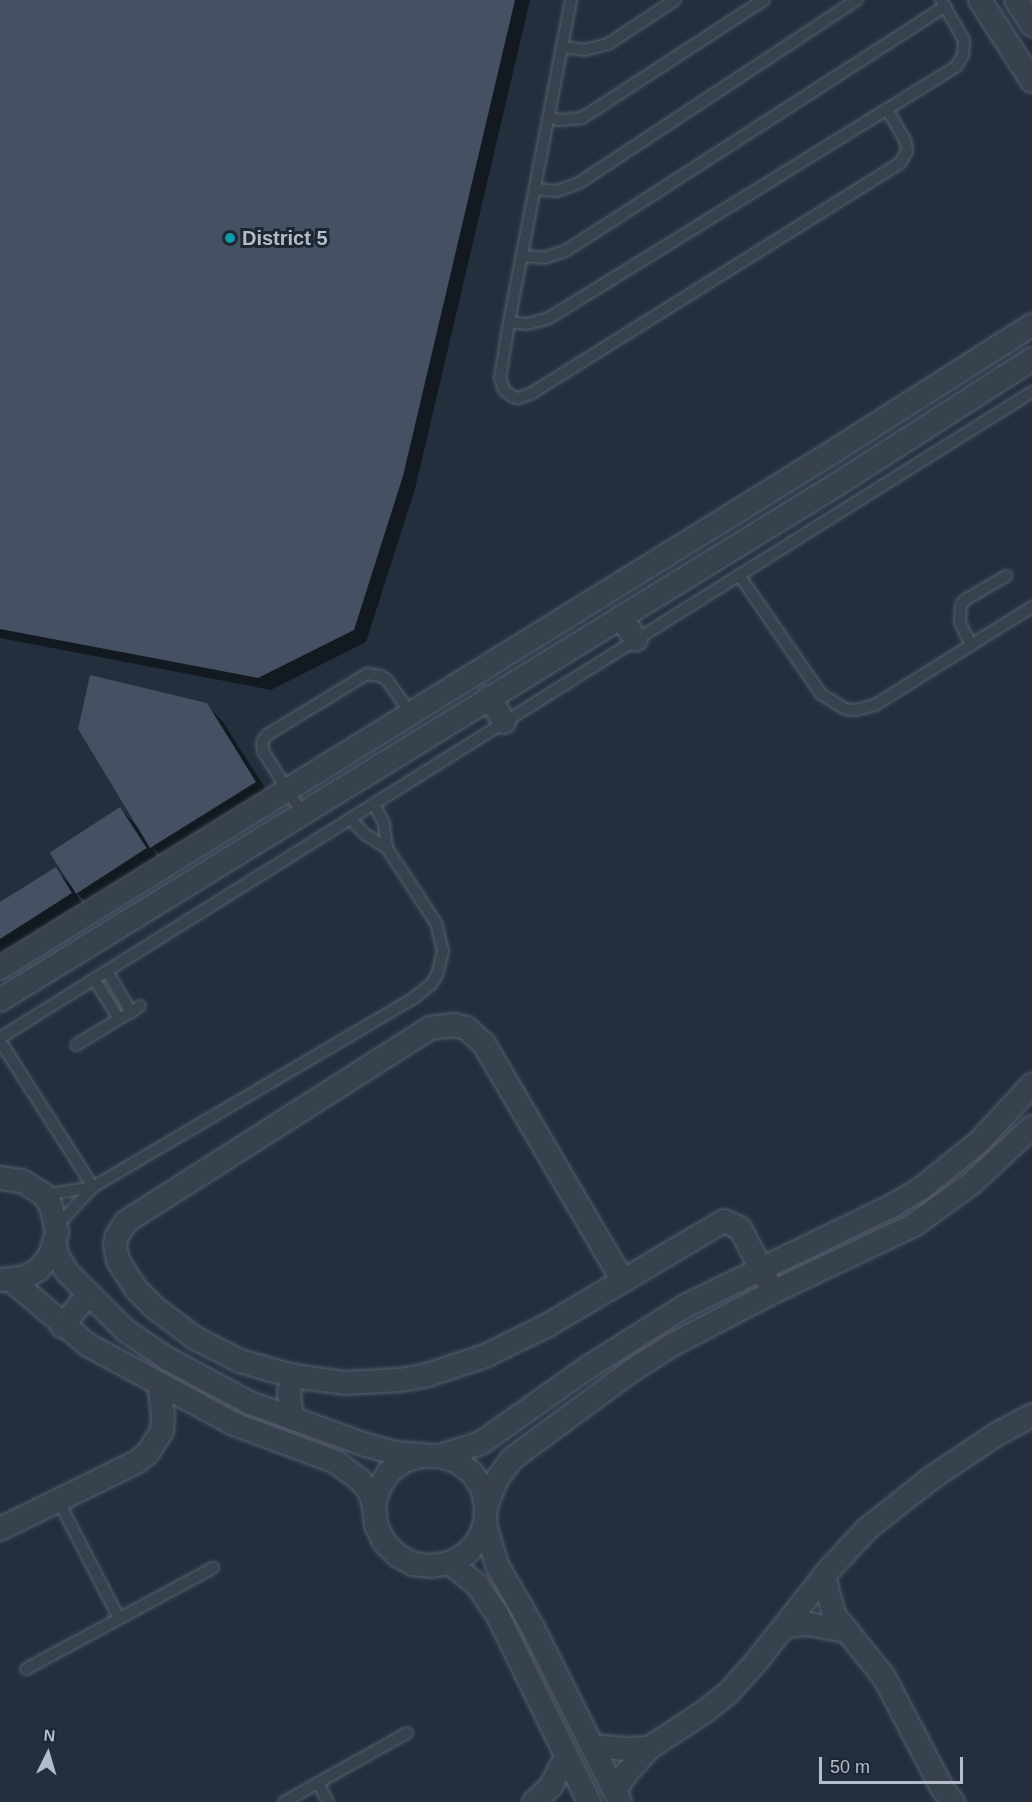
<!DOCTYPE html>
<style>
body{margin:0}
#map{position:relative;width:1032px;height:1802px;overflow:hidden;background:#242f3e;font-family:Arial,sans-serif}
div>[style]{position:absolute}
.shadow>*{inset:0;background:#0007}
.building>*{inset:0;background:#455162;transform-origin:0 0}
.roads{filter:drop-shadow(0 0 2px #565f6c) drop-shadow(0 0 2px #565f6c)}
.lane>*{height:10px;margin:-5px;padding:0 5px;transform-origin:5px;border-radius:5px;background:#38414e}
.street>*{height:22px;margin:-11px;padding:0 11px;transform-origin:11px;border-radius:11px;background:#38414e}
.dots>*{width:16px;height:16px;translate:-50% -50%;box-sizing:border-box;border:3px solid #1d2633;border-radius:50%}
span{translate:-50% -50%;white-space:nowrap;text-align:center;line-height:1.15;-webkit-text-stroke:6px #1d2633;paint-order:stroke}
.poi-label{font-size:20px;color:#b4bcc9;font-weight:700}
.left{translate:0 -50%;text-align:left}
.north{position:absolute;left:18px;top:1724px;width:60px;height:60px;-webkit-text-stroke:4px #1d2633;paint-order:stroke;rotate:5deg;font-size:16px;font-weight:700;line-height:24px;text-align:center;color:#b4bcc9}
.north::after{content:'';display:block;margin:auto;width:21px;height:27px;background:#b4bcc9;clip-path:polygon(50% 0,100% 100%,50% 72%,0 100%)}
.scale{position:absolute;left:819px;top:1757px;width:144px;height:27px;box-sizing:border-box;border:3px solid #b4bcc9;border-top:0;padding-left:8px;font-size:18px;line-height:21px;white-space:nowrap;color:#b4bcc9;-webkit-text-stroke:4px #1d2633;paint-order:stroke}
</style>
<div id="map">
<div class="shadow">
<div style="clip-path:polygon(0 0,530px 0,415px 489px,366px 642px,271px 690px,0 638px)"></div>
<div style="clip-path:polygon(206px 704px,223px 722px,272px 799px,168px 863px,152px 847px,159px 861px,89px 905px,75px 891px,83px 906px,0 959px,0 903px,55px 869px,69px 883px,120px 809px,136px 825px)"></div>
</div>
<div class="building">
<div style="clip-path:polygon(0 0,515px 0,403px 476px,354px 630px,258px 678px,0 629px)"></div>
<div style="clip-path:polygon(90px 675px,207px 703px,256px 782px,150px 848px,78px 729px)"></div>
<div style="left:120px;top:807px;width:49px;height:84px;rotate:57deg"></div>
<div style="clip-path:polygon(56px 867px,72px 893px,0 939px,0 902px)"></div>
</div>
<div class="roads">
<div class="lane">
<div style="left:571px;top:0;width:328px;rotate:100.9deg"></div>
<div style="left:509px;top:322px;width:57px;rotate:99.1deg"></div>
<div style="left:500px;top:378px;width:13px;rotate:72deg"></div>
<div style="left:504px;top:390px;width:11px;rotate:38deg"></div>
<div style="left:513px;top:397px;width:6px;rotate:9deg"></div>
<div style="left:519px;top:398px;width:14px;rotate:-21deg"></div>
<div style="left:532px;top:393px;width:434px;rotate:-32deg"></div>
<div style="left:900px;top:163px;width:13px;rotate:-58deg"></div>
<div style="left:907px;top:152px;width:10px;rotate:-96deg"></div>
<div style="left:906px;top:142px;width:38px;rotate:-120deg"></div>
<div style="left:562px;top:47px;width:23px;rotate:7deg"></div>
<div style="left:585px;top:50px;width:24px;rotate:-15deg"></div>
<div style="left:608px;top:44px;width:80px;rotate:-33.3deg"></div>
<div style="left:549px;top:117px;width:10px;rotate:17deg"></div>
<div style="left:559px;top:120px;width:23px;rotate:-5deg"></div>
<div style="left:582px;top:118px;width:217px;rotate:-33deg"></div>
<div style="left:535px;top:189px;width:22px;rotate:5deg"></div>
<div style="left:557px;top:191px;width:23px;rotate:-20deg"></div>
<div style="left:579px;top:183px;width:333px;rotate:-33.4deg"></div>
<div style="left:523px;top:256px;width:21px;rotate:5deg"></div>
<div style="left:544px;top:258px;width:24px;rotate:-19deg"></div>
<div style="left:567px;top:250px;width:450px;rotate:-32.8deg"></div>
<div style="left:509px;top:322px;width:18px;rotate:6deg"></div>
<div style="left:527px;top:324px;width:23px;rotate:-15deg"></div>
<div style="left:549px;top:318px;width:478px;rotate:-31.7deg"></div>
<div style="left:956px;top:67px;width:14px;rotate:-60deg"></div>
<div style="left:963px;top:55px;width:15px;rotate:-86deg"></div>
<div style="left:964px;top:40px;width:46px;rotate:-119.9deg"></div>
<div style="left:739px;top:575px;width:145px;rotate:55.4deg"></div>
<div style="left:821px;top:694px;width:28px;rotate:32deg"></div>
<div style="left:845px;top:709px;width:11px;rotate:5deg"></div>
<div style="left:856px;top:710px;width:20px;rotate:-15deg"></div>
<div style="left:875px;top:705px;width:185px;rotate:-32deg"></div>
<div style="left:971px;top:645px;width:25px;rotate:-116deg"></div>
<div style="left:960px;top:622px;width:17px;rotate:-87deg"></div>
<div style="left:961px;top:605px;width:6px;rotate:-51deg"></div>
<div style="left:965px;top:600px;width:48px;rotate:-30.3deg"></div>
<div style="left:374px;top:804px;width:22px;rotate:63deg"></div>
<div style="left:384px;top:824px;width:24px;rotate:83deg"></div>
<div style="left:302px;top:813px;width:73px;rotate:-122.2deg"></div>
<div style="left:263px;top:751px;width:9px;rotate:-96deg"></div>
<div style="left:262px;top:742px;width:9px;rotate:-54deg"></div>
<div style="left:267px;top:735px;width:117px;rotate:-31.4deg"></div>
<div style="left:367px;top:674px;width:14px;rotate:8deg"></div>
<div style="left:381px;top:676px;width:7px;rotate:34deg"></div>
<div style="left:387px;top:680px;width:42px;rotate:54.8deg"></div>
<div style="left:107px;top:971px;width:48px;rotate:59.7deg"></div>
<div style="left:94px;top:979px;width:47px;rotate:58deg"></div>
<div style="left:0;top:1038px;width:1218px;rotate:-32.05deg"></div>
<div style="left:0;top:1041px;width:173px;rotate:57.5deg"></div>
<div style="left:76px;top:1045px;width:75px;rotate:-31.4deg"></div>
<div style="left:45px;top:1195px;width:49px;rotate:-9.5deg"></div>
<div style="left:93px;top:1187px;width:373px;rotate:-30.5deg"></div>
<div style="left:414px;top:998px;width:22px;rotate:-39deg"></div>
<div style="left:431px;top:984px;width:11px;rotate:-56deg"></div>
<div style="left:437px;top:975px;width:25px;rotate:-76deg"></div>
<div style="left:443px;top:951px;width:29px;rotate:-104deg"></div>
<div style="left:436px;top:923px;width:90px;rotate:-123.2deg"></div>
<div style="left:387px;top:848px;width:25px;rotate:-148deg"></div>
<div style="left:366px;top:835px;width:23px;rotate:-135deg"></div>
<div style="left:59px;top:1228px;width:9px;rotate:-69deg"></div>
<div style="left:62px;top:1220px;width:45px;rotate:-46.8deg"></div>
<div style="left:58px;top:1500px;width:133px;rotate:62.7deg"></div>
<div style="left:26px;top:1669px;width:213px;rotate:-28.4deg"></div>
<div style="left:318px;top:1783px;width:21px;rotate:62deg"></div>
<div style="left:284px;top:1802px;width:141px;rotate:-29.3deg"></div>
</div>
<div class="street">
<div style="left:980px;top:0;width:96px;rotate:57.3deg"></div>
<div style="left:1016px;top:0;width:30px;rotate:57deg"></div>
<div style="left:621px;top:617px;width:27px;rotate:57deg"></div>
<div style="left:489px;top:697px;width:29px;rotate:59deg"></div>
<div style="left:0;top:968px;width:965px;rotate:-31.78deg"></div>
<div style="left:820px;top:460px;width:251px;rotate:-32.5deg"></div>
<div style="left:0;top:1000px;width:982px;rotate:-31.63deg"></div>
<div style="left:836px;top:485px;width:233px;rotate:-32.7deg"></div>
<div style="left:0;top:1178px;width:22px;rotate:8deg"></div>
<div style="left:22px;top:1181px;width:25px;rotate:32deg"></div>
<div style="left:43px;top:1194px;width:14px;rotate:56deg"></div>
<div style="left:51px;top:1206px;width:28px;rotate:77deg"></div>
<div style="left:57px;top:1233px;width:25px;rotate:108deg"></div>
<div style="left:49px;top:1257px;width:16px;rotate:130deg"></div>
<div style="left:39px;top:1269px;width:15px;rotate:148deg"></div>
<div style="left:26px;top:1277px;width:26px;rotate:173deg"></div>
<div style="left:55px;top:1243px;width:12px;rotate:81deg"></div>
<div style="left:57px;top:1255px;width:21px;rotate:59deg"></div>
<div style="left:68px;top:1273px;width:81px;rotate:45deg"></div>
<div style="left:125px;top:1330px;width:50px;rotate:34.3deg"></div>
<div style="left:166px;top:1358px;width:95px;rotate:28.2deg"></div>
<div style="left:250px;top:1403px;width:123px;rotate:19.9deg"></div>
<div style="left:366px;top:1445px;width:30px;rotate:15deg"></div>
<div style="left:395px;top:1453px;width:26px;rotate:4deg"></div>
<div style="left:11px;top:1280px;width:101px;rotate:40.2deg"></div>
<div style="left:88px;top:1345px;width:166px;rotate:28.4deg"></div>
<div style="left:234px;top:1424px;width:109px;rotate:20.4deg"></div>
<div style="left:336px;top:1462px;width:30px;rotate:37deg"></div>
<div style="left:360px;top:1480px;width:16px;rotate:50deg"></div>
<div style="left:370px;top:1492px;width:15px;rotate:74deg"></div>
<div style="left:623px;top:1281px;width:275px;rotate:-120.4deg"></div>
<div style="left:484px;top:1044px;width:24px;rotate:-138deg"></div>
<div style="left:466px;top:1028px;width:12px;rotate:-166deg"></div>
<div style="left:454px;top:1025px;width:24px;rotate:173deg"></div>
<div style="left:430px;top:1028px;width:361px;rotate:147.5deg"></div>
<div style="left:126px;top:1222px;width:17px;rotate:123deg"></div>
<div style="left:117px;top:1236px;width:9px;rotate:103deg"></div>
<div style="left:115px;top:1245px;width:16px;rotate:79deg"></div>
<div style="left:118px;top:1261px;width:35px;rotate:57deg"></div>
<div style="left:137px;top:1290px;width:25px;rotate:45deg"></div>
<div style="left:155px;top:1308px;width:50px;rotate:36.9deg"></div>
<div style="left:195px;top:1338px;width:51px;rotate:27.1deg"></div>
<div style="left:240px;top:1361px;width:25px;rotate:16deg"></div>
<div style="left:264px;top:1368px;width:30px;rotate:15deg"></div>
<div style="left:293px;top:1376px;width:52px;rotate:7.7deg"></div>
<div style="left:345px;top:1383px;width:55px;rotate:-3.1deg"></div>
<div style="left:400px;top:1380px;width:27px;rotate:-10deg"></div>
<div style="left:427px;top:1375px;width:61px;rotate:-18.1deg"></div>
<div style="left:485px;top:1356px;width:70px;rotate:-26.2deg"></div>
<div style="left:548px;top:1325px;width:204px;rotate:-30.6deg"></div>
<div style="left:724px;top:1221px;width:17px;rotate:24deg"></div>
<div style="left:740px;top:1228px;width:72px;rotate:62.7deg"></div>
<div style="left:62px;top:1326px;width:42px;rotate:-49.8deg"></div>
<div style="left:292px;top:1418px;width:25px;rotate:-97deg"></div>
<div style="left:289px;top:1393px;width:17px;rotate:-77deg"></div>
<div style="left:440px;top:1456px;width:19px;rotate:18deg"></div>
<div style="left:458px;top:1462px;width:18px;rotate:38deg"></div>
<div style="left:472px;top:1473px;width:18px;rotate:56deg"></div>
<div style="left:482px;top:1488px;width:18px;rotate:77deg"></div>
<div style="left:486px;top:1506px;width:18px;rotate:93deg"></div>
<div style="left:485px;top:1524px;width:18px;rotate:112deg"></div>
<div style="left:478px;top:1541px;width:18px;rotate:133deg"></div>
<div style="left:466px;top:1554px;width:18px;rotate:151deg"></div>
<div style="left:450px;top:1563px;width:18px;rotate:171deg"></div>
<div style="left:432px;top:1566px;width:19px;rotate:-174deg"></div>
<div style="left:413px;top:1564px;width:18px;rotate:-151deg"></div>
<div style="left:397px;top:1555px;width:18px;rotate:-135deg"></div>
<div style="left:384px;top:1542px;width:19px;rotate:-115deg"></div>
<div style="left:376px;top:1525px;width:19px;rotate:-96deg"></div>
<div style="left:374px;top:1506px;width:19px;rotate:-74deg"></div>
<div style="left:379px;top:1488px;width:19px;rotate:-58deg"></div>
<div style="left:389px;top:1472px;width:19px;rotate:-36deg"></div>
<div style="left:404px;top:1461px;width:19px;rotate:-16deg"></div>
<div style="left:422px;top:1456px;width:18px"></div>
<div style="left:440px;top:1456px;width:43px;rotate:-17.6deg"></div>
<div style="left:481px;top:1443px;width:130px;rotate:-35.3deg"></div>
<div style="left:587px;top:1368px;width:116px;rotate:-32.3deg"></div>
<div style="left:685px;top:1306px;width:230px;rotate:-25.8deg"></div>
<div style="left:892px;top:1206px;width:35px;rotate:-31deg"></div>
<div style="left:922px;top:1188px;width:73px;rotate:-38.9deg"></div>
<div style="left:979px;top:1142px;width:78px;rotate:-47.1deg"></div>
<div style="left:486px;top:1506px;width:29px;rotate:-68deg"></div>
<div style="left:497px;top:1479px;width:26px;rotate:-53deg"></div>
<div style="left:513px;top:1458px;width:147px;rotate:-36.4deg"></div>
<div style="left:631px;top:1371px;width:49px;rotate:-32.4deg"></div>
<div style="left:672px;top:1345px;width:114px;rotate:-27.7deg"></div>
<div style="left:773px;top:1292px;width:156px;rotate:-25.4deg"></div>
<div style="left:914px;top:1225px;width:72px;rotate:-35.9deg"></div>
<div style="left:972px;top:1183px;width:82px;rotate:-43deg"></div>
<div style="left:485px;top:1524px;width:43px;rotate:73.7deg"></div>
<div style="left:497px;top:1565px;width:70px;rotate:60.2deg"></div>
<div style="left:532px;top:1626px;width:197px;rotate:63.4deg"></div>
<div style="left:0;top:1529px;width:154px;rotate:-26.2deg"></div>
<div style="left:138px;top:1461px;width:13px;rotate:-39deg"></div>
<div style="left:148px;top:1453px;width:26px;rotate:-58deg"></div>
<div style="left:162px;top:1431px;width:15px;rotate:-86deg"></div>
<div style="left:163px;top:1416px;width:33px;rotate:-97deg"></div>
<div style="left:450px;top:1563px;width:36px;rotate:39deg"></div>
<div style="left:478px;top:1586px;width:34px;rotate:56deg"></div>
<div style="left:497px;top:1614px;width:209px;rotate:63.9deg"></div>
<div style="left:824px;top:1576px;width:40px;rotate:75.6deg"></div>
<div style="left:834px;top:1615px;width:80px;rotate:51.1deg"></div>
<div style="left:884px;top:1677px;width:125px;rotate:62.4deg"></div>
<div style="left:942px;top:1788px;width:18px;rotate:52deg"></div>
<div style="left:786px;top:1626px;width:23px;rotate:-5deg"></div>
<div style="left:809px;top:1624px;width:37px;rotate:11deg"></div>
<div style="left:592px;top:1746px;width:37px;rotate:5deg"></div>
<div style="left:629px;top:1749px;width:20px;rotate:-3deg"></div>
<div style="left:615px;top:1792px;width:20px;rotate:-60deg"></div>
<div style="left:625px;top:1775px;width:36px;rotate:-48deg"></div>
<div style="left:649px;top:1748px;width:66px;rotate:-33.2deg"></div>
<div style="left:704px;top:1712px;width:31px;rotate:-38deg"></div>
<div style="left:728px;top:1693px;width:42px;rotate:-47.9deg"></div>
<div style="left:756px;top:1662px;width:117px;rotate:-51.6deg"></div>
<div style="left:829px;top:1570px;width:56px;rotate:-47.2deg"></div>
<div style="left:867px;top:1529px;width:80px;rotate:-38.4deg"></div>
<div style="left:930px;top:1479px;width:81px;rotate:-33.9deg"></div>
<div style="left:997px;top:1434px;width:40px;rotate:-28deg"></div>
<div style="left:534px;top:1802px;width:23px;rotate:-43deg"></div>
<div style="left:551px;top:1786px;width:31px;rotate:-63deg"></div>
</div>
</div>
<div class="dots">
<div style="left:230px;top:238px;background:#0f9aa8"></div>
</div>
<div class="poi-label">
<span class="left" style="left:242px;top:238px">District 5</span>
</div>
<div class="north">N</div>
<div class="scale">50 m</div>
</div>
